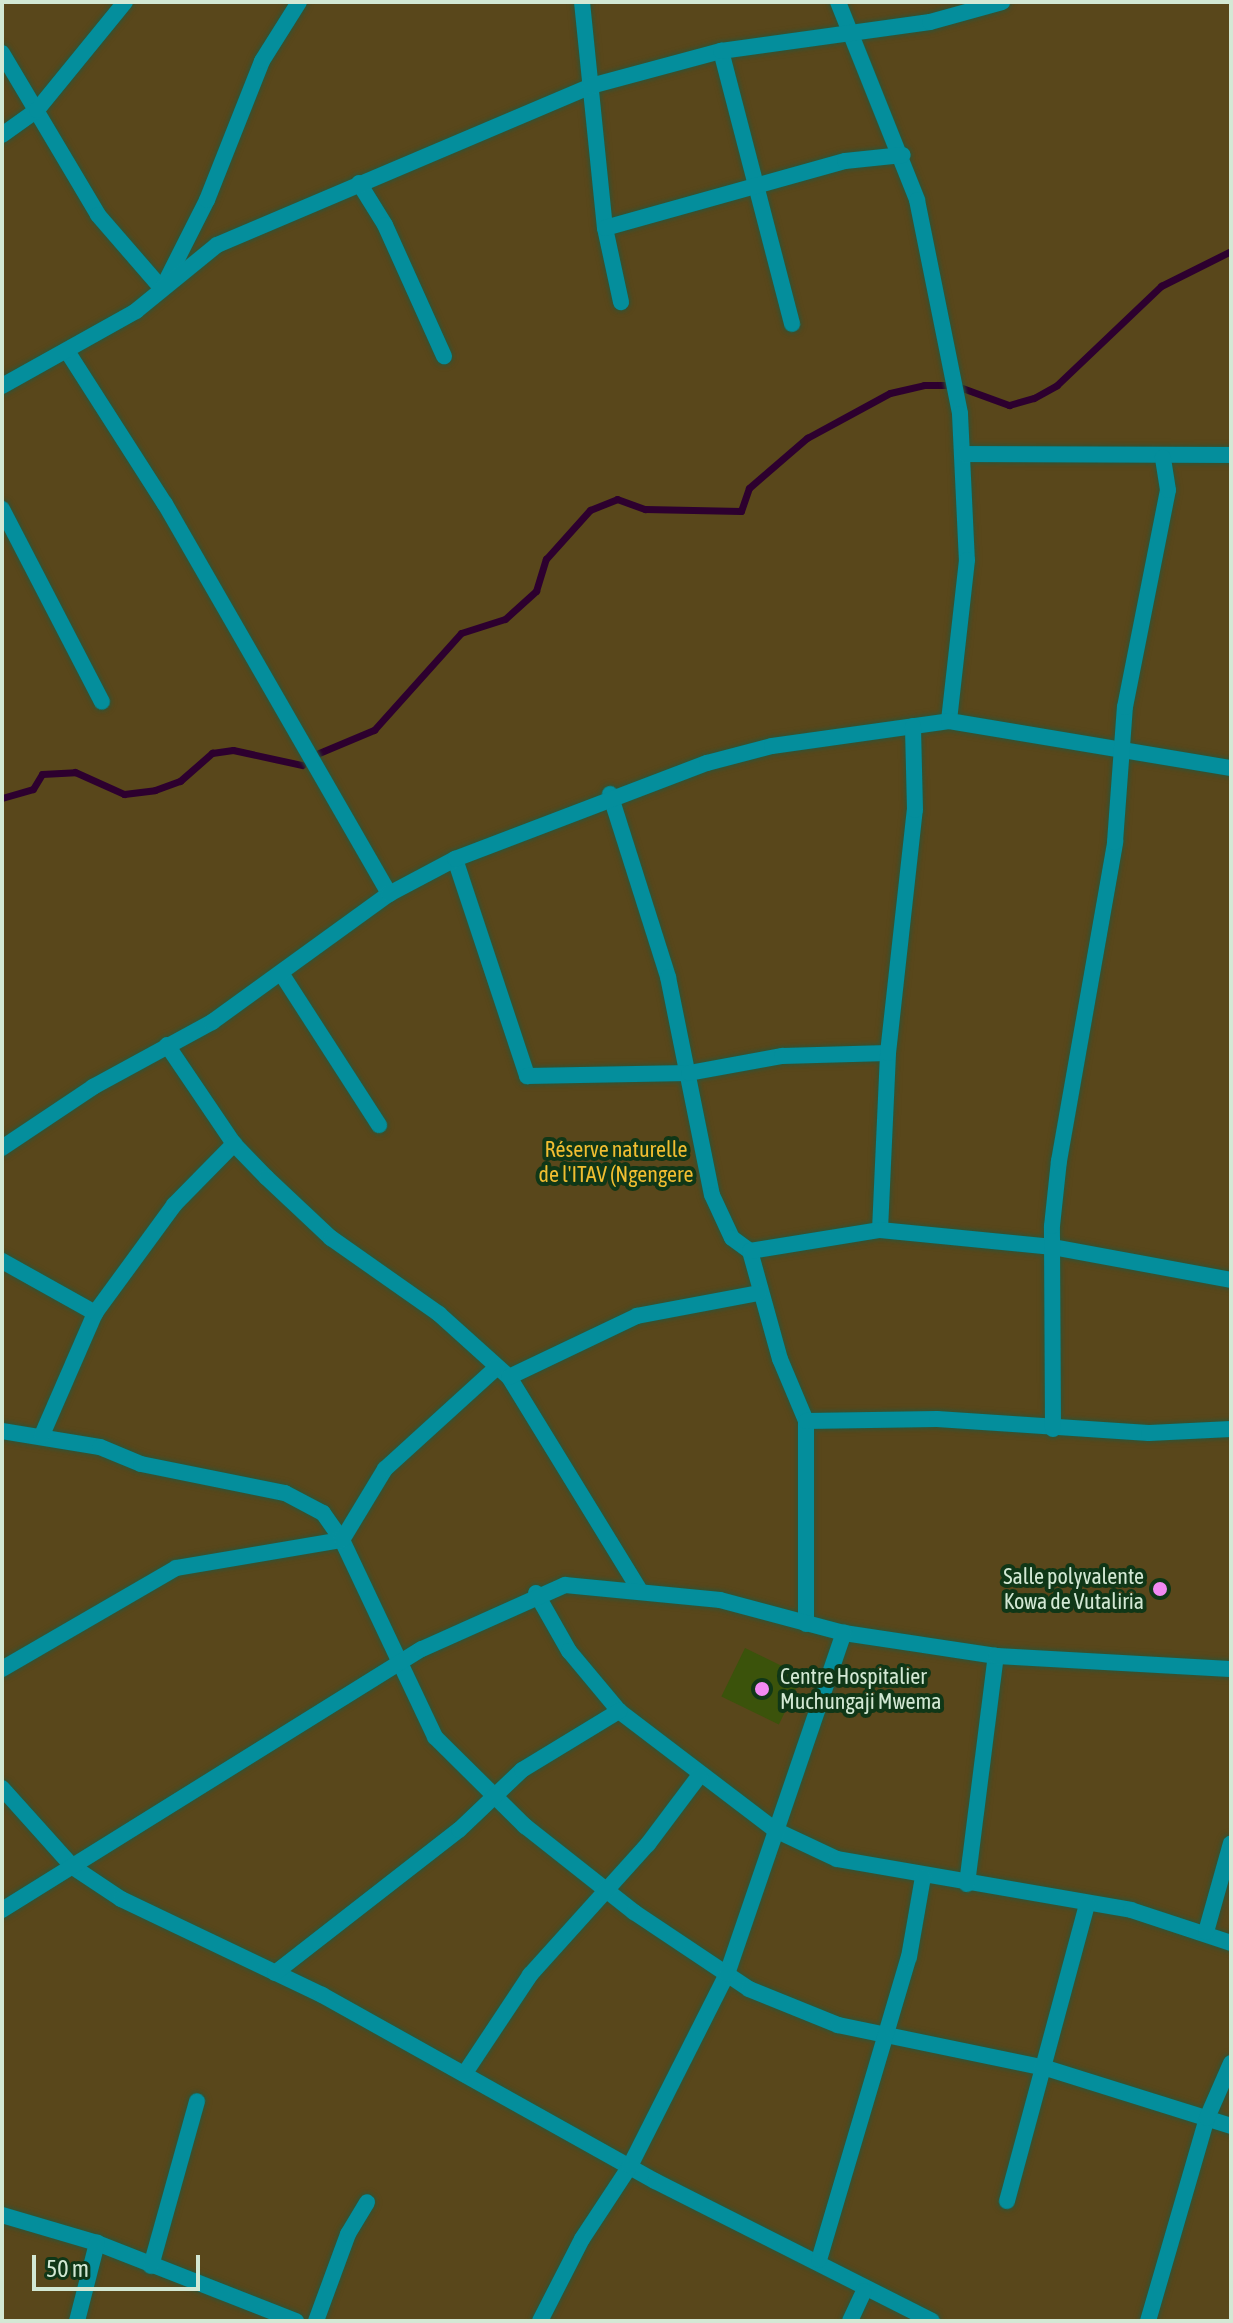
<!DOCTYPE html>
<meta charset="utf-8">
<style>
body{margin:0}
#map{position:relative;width:1233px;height:2323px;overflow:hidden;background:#103717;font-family:"Asap Condensed",sans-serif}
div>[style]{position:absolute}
.green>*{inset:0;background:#59471b;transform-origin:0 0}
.stream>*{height:7px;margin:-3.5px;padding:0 3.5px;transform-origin:3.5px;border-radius:3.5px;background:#2d002f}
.building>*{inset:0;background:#3b530b;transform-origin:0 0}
.roads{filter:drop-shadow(0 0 2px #2f5335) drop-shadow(0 0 2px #2f5335)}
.minor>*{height:16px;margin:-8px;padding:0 8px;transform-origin:8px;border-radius:8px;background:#048e9c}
.tertiary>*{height:16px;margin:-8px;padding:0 8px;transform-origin:8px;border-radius:8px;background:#048e9c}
.dots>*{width:22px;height:22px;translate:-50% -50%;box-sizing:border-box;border:4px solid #103717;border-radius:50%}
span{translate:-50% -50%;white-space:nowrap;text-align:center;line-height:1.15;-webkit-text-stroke:8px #103717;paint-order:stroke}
.park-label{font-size:22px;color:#f0bd31}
.poi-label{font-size:22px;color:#d3e8d4}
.right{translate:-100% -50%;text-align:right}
.left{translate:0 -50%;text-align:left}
.frame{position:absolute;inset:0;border:4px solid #d3e8d4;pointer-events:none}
.scale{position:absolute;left:32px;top:2255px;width:168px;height:36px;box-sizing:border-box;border:4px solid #d3e8d4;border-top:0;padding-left:10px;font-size:24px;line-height:28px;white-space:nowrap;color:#d3e8d4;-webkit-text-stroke:6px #103717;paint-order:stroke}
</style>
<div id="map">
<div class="green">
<div style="left:2px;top:2px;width:1229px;height:2319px"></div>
</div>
<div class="stream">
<div style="left:319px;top:753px;width:60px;rotate:-22.7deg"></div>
<div style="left:374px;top:730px;width:130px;rotate:-48.1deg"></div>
<div style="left:461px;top:633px;width:46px;rotate:-17.7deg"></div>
<div style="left:505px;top:619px;width:42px;rotate:-42.1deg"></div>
<div style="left:536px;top:591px;width:34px;rotate:-73deg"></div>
<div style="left:546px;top:559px;width:66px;rotate:-48.1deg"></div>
<div style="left:590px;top:510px;width:29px;rotate:-22deg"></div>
<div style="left:617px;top:499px;width:30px;rotate:20deg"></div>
<div style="left:645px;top:509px;width:96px;rotate:1.2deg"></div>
<div style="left:741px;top:511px;width:24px;rotate:-71deg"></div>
<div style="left:749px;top:488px;width:77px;rotate:-40.8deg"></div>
<div style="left:807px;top:438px;width:94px;rotate:-28.5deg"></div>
<div style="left:890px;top:393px;width:35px;rotate:-13deg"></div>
<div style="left:924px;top:385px;width:30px"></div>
<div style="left:954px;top:385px;width:59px;rotate:20deg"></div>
<div style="left:1009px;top:405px;width:26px;rotate:-16deg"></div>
<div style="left:1034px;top:398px;width:26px;rotate:-29deg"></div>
<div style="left:1057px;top:385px;width:144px;rotate:-43.6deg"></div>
<div style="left:1161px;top:286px;width:78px;rotate:-26.6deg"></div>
<div style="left:2px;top:798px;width:32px;rotate:-16deg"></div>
<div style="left:33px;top:789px;width:17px;rotate:-59deg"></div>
<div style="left:42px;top:774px;width:33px;rotate:-3deg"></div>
<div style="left:75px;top:772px;width:54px;rotate:24.2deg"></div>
<div style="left:124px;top:794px;width:31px;rotate:-7deg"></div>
<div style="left:155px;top:790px;width:27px;rotate:-20deg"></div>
<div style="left:180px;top:781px;width:43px;rotate:-41.2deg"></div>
<div style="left:212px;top:753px;width:21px;rotate:-8deg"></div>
<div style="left:233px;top:750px;width:71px;rotate:12.3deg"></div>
</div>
<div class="building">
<div style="left:745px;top:1648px;width:64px;height:54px;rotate:26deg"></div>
</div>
<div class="roads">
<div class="minor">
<div style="left:582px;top:2px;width:227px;rotate:84.2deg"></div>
<div style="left:605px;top:228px;width:76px;rotate:77.8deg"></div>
<div style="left:838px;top:2px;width:213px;rotate:68.2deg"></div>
<div style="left:917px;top:200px;width:218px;rotate:78.6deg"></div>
<div style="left:960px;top:414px;width:146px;rotate:87.3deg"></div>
<div style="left:967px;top:560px;width:162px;rotate:96.4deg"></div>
<div style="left:721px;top:51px;width:282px;rotate:75.4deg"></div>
<div style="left:2px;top:53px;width:188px;rotate:59.3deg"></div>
<div style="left:98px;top:215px;width:98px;rotate:49.1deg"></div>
<div style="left:162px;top:289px;width:100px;rotate:-63.2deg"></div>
<div style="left:207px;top:200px;width:149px;rotate:-68.4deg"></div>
<div style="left:262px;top:61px;width:70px;rotate:-57.9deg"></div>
<div style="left:2px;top:135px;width:43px;rotate:-35.5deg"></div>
<div style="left:37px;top:110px;width:139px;rotate:-50.8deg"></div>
<div style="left:359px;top:183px;width:49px;rotate:58.2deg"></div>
<div style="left:385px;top:225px;width:144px;rotate:65.8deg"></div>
<div style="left:605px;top:228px;width:249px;rotate:-15.6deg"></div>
<div style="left:845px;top:161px;width:58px;rotate:-5.9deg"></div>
<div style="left:67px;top:351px;width:182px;rotate:57.4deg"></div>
<div style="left:165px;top:504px;width:450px;rotate:60.1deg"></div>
<div style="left:965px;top:454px;width:266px;rotate:0.2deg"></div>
<div style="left:2px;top:509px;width:217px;rotate:62.6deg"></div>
<div style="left:610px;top:794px;width:192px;rotate:72.4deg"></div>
<div style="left:668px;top:977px;width:222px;rotate:78.6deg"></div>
<div style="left:712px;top:1195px;width:47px;rotate:65.1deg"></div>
<div style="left:732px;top:1238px;width:22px;rotate:36deg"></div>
<div style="left:750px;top:1251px;width:112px;rotate:74.5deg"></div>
<div style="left:780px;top:1359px;width:67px;rotate:67.2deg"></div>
<div style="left:806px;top:1421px;width:203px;rotate:90deg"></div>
<div style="left:455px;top:859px;width:229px;rotate:71.6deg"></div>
<div style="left:527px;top:1076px;width:162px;rotate:-1.1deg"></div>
<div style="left:689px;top:1073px;width:95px;rotate:-10.4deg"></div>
<div style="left:782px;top:1056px;width:106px;rotate:-1.6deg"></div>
<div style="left:281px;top:973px;width:181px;rotate:57.2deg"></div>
<div style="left:167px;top:1045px;width:120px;rotate:55.9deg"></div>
<div style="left:234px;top:1144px;width:47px;rotate:45.9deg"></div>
<div style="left:267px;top:1178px;width:88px;rotate:43.2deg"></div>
<div style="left:331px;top:1238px;width:132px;rotate:35.1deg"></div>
<div style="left:439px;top:1314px;width:94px;rotate:42deg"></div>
<div style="left:509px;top:1377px;width:251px;rotate:58.5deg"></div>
<div style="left:2px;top:1148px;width:110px;rotate:-33.8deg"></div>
<div style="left:93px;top:1087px;width:136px;rotate:-28.6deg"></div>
<div style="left:212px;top:1022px;width:218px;rotate:-35.9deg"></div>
<div style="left:389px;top:894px;width:75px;rotate:-27.9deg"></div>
<div style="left:455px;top:859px;width:270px;rotate:-20.9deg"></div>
<div style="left:707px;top:763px;width:67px;rotate:-14.7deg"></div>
<div style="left:772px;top:746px;width:179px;rotate:-8deg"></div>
<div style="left:949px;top:721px;width:286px;rotate:9.5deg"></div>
<div style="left:880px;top:1230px;width:177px;rotate:-87.4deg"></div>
<div style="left:888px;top:1053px;width:244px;rotate:-83.7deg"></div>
<div style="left:915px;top:810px;width:84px;rotate:-91.4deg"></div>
<div style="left:750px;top:1251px;width:132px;rotate:-9.2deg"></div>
<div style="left:880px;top:1230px;width:174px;rotate:5.6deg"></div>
<div style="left:1053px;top:1247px;width:181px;rotate:10.5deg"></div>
<div style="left:2px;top:1261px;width:107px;rotate:29.2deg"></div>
<div style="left:509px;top:1377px;width:142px;rotate:-25.5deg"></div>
<div style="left:637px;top:1316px;width:124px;rotate:-10.7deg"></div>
<div style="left:806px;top:1421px;width:131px;rotate:-0.9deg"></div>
<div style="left:937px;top:1419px;width:212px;rotate:3.8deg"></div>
<div style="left:1149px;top:1433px;width:82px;rotate:-2.8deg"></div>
<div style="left:1053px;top:1429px;width:203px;rotate:-90.3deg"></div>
<div style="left:1052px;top:1226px;width:65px;rotate:-83.9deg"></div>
<div style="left:1059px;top:1161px;width:324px;rotate:-80deg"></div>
<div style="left:1115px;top:842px;width:135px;rotate:-85.8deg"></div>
<div style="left:1125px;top:707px;width:221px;rotate:-78.8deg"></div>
<div style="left:1168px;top:490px;width:33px;rotate:-99deg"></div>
<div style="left:2px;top:1431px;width:99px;rotate:9.3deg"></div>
<div style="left:100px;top:1447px;width:44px;rotate:22.5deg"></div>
<div style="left:141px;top:1464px;width:147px;rotate:11.4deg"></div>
<div style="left:285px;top:1493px;width:43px;rotate:27.8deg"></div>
<div style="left:323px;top:1513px;width:33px;rotate:55deg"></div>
<div style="left:342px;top:1540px;width:218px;rotate:64.7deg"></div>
<div style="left:435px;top:1737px;width:127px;rotate:44.7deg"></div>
<div style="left:525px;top:1826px;width:139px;rotate:38.3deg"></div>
<div style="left:634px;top:1912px;width:138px;rotate:33.8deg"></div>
<div style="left:749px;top:1989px;width:96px;rotate:22deg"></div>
<div style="left:838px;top:2025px;width:212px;rotate:11.7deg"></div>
<div style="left:1046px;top:2068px;width:194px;rotate:17.4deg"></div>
<div style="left:42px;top:1435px;width:133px;rotate:-66.5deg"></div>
<div style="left:95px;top:1313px;width:134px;rotate:-53.8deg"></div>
<div style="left:174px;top:1205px;width:86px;rotate:-45.5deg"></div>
<div style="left:536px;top:1593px;width:67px;rotate:60.4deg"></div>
<div style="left:569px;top:1651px;width:78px;rotate:50.2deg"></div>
<div style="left:619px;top:1711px;width:196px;rotate:37.3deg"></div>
<div style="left:775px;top:1830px;width:68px;rotate:25.1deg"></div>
<div style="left:837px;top:1859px;width:298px;rotate:9.8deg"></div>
<div style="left:1131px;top:1910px;width:105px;rotate:18.3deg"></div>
<div style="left:2px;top:1669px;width:201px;rotate:-30.1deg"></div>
<div style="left:176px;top:1568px;width:168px;rotate:-9.6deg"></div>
<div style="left:342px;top:1540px;width:83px;rotate:-58.8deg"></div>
<div style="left:385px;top:1469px;width:151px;rotate:-42.3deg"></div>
<div style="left:2px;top:1788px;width:106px;rotate:48.1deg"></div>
<div style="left:73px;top:1867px;width:58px;rotate:33.7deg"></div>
<div style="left:121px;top:1899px;width:223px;rotate:25.5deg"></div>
<div style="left:322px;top:1995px;width:381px;rotate:29.2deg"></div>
<div style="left:655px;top:2181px;width:310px;rotate:26.8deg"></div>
<div style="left:967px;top:1884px;width:230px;rotate:-82.8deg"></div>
<div style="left:2px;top:1910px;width:494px;rotate:-31.9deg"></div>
<div style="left:422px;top:1649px;width:157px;rotate:-24.1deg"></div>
<div style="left:565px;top:1585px;width:156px;rotate:5.5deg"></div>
<div style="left:720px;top:1600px;width:128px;rotate:14.9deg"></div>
<div style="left:844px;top:1633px;width:154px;rotate:8.6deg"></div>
<div style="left:996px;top:1656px;width:235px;rotate:3.2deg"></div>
<div style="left:1206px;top:1932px;width:92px;rotate:-74.3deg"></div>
<div style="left:275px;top:1973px;width:233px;rotate:-37.9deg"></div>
<div style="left:459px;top:1830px;width:87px;rotate:-43.6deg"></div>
<div style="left:522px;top:1770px;width:114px;rotate:-31.3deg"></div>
<div style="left:465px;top:2073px;width:118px;rotate:-56.4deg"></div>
<div style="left:530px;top:1975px;width:176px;rotate:-48deg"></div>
<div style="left:648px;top:1844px;width:85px;rotate:-53.1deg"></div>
<div style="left:1007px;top:2201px;width:308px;rotate:-74.9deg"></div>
<div style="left:2px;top:2215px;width:99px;rotate:16.4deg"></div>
<div style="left:97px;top:2243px;width:214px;rotate:21.4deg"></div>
<div style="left:819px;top:2260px;width:316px;rotate:-73.5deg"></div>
<div style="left:909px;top:1957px;width:81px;rotate:-80.1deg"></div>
<div style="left:151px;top:2266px;width:171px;rotate:-74.4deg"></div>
<div style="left:77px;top:2321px;width:81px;rotate:-75.6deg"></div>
<div style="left:316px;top:2321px;width:93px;rotate:-69.8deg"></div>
<div style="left:348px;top:2234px;width:37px;rotate:-59deg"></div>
<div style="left:540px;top:2321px;width:92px;rotate:-62.9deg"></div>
<div style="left:582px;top:2239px;width:87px;rotate:-56.7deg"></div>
<div style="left:630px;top:2166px;width:215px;rotate:-63.2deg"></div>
<div style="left:727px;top:1974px;width:361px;rotate:-71.1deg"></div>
<div style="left:850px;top:2321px;width:33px;rotate:-65deg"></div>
<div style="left:1148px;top:2321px;width:211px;rotate:-73.8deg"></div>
<div style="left:1207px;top:2118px;width:60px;rotate:-66.4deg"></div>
</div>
<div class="tertiary">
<div style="left:2px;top:386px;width:154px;rotate:-29.2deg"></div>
<div style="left:136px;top:311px;width:104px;rotate:-39.2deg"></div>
<div style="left:217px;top:245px;width:406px;rotate:-23deg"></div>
<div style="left:591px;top:86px;width:135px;rotate:-15.1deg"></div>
<div style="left:721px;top:51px;width:211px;rotate:-7.9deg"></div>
<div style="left:930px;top:22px;width:75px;rotate:-15.5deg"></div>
</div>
</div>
<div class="dots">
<div style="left:1160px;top:1589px;background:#f28af3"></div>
<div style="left:762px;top:1689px;background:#f28af3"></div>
</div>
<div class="park-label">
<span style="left:616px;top:1162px">Réserve naturelle<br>de l'ITAV (Ngengere</span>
</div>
<div class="poi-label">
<span class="right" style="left:1144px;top:1589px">Salle polyvalente<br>Kowa de Vutaliria</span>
<span class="left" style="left:780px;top:1689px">Centre Hospitalier<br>Muchungaji Mwema</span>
</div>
<div class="frame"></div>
<div class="scale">50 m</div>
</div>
